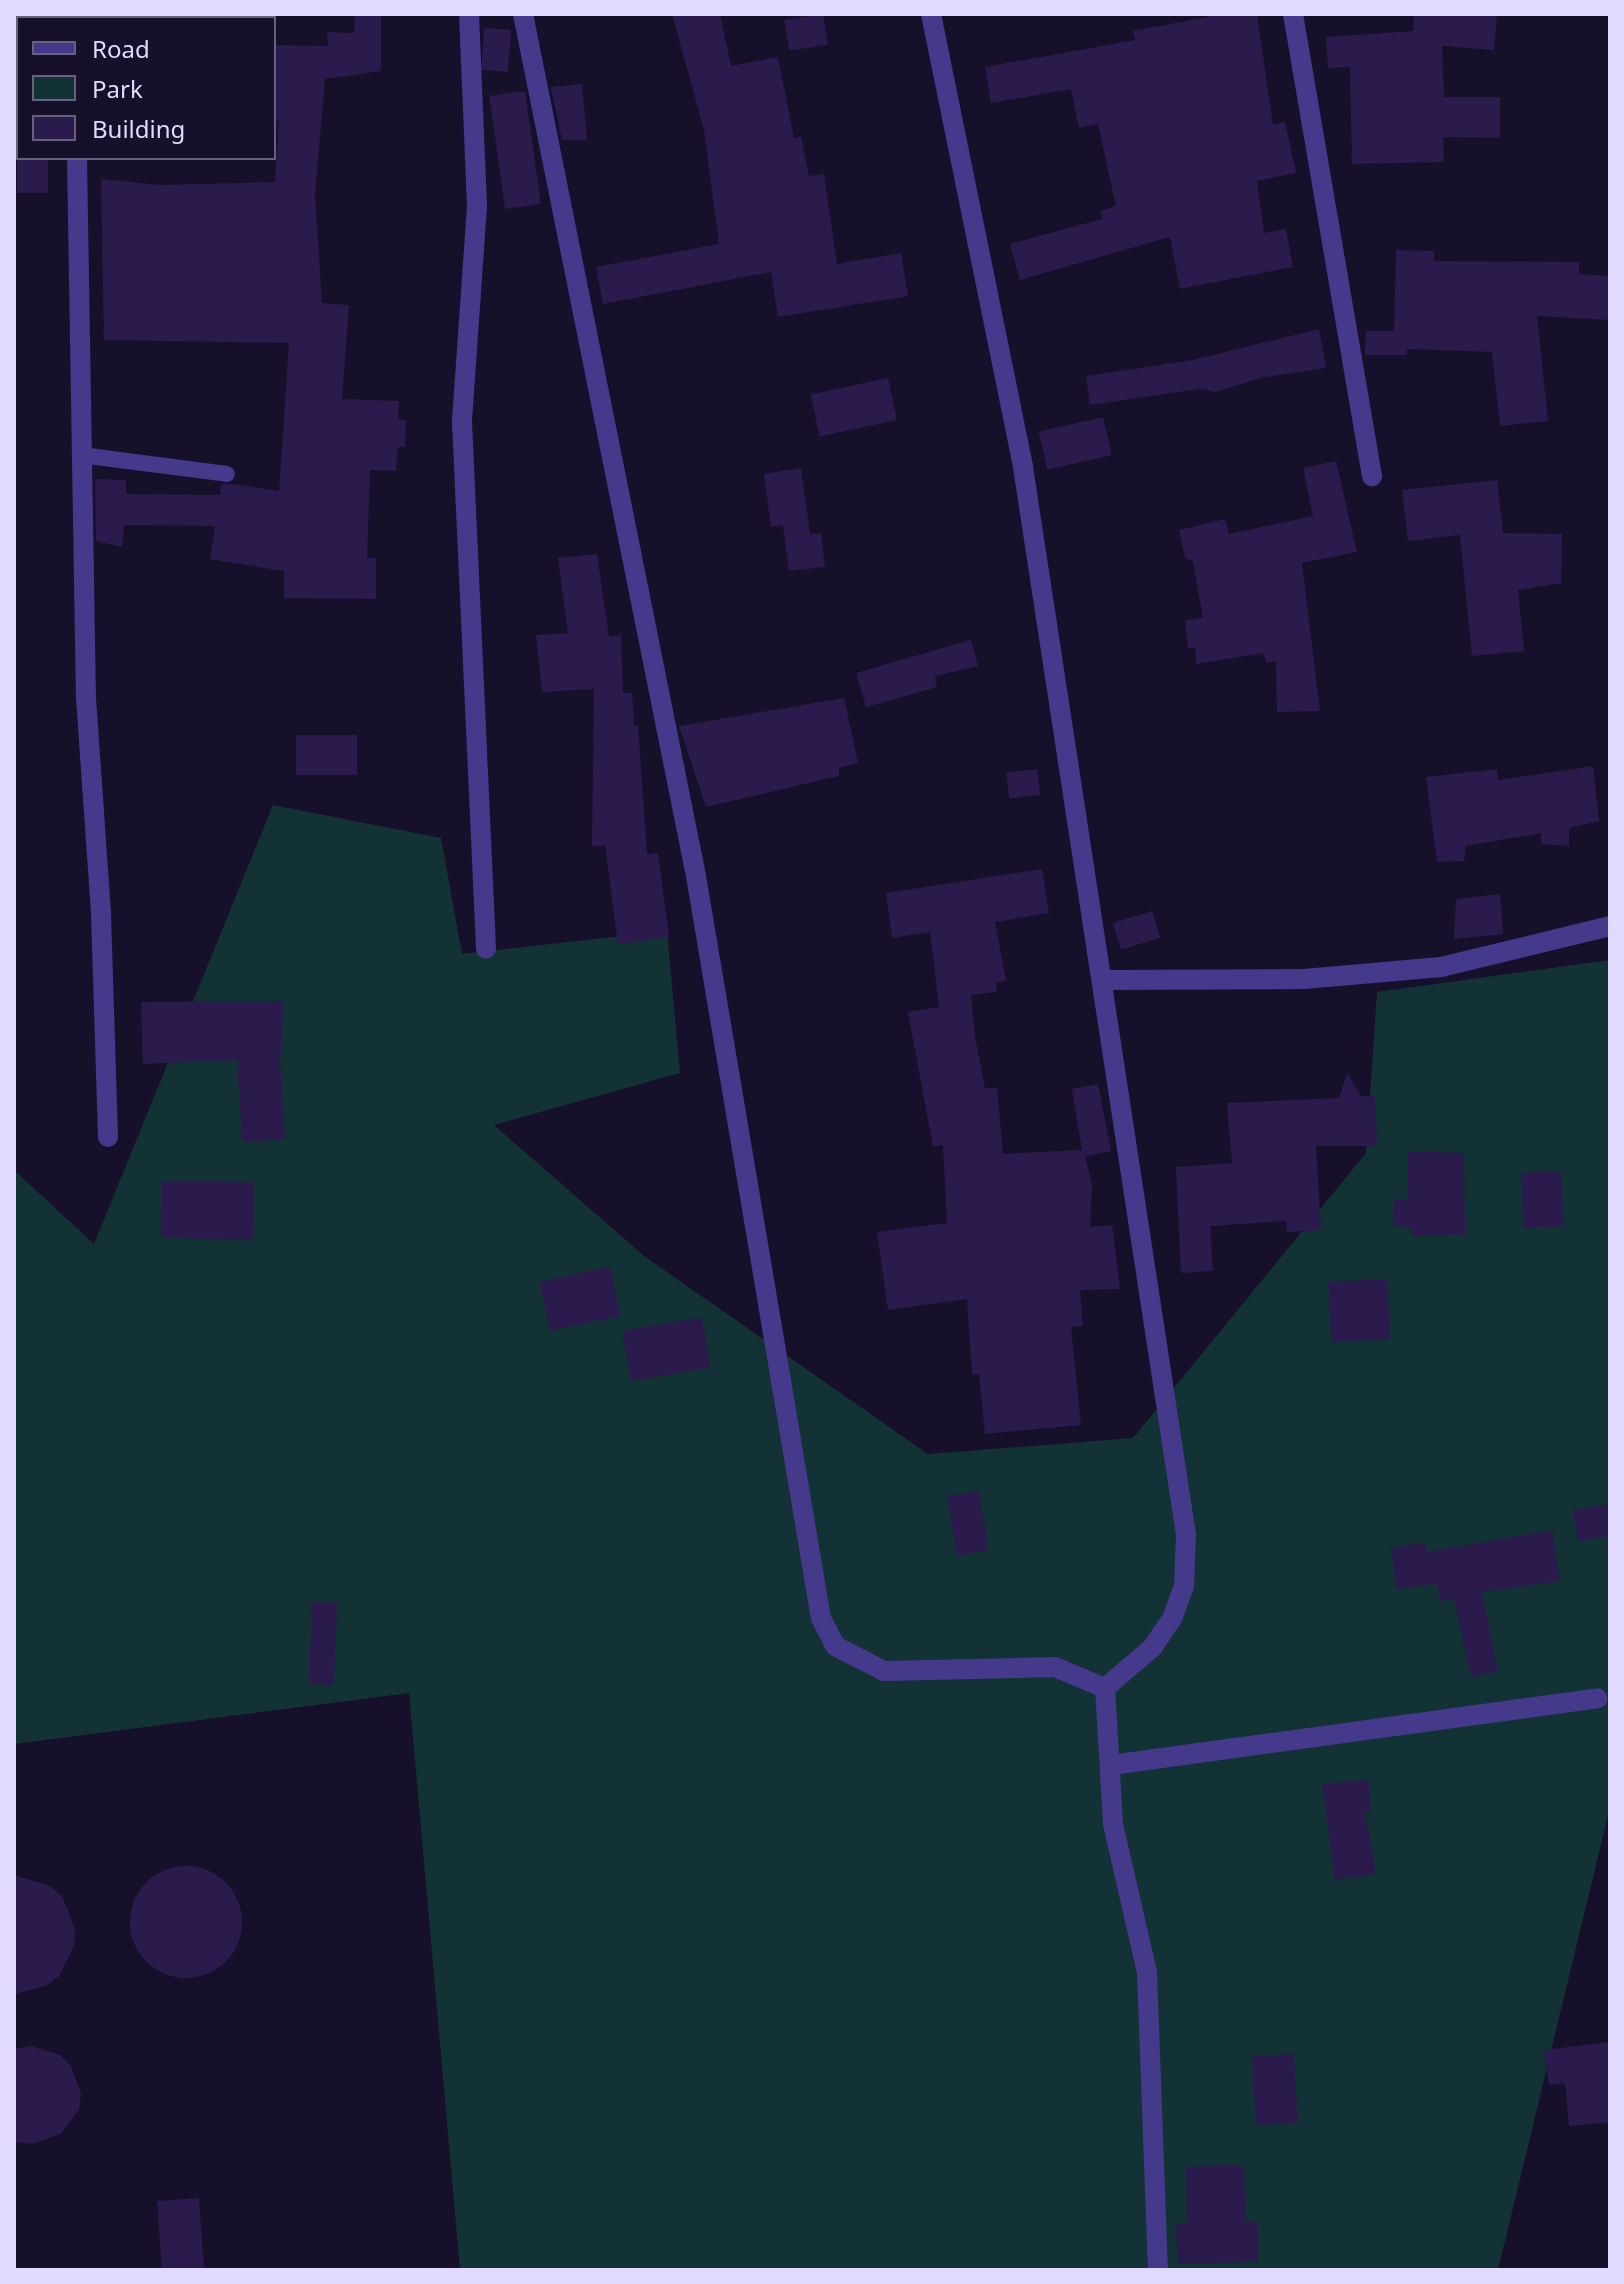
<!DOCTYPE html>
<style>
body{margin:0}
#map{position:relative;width:1624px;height:2284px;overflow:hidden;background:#17102a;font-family:"Noto Sans",sans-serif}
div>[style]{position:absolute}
.green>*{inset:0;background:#133235}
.building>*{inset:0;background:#2a1b4c;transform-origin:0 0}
.round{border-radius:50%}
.service>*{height:16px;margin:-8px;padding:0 8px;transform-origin:8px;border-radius:8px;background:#45398b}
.minor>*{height:20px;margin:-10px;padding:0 10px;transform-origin:10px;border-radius:10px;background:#45398b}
span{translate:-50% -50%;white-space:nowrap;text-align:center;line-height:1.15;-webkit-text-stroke:6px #17102a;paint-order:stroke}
.frame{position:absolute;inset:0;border:16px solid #e2d9ff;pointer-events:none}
.legend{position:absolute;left:16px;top:16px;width:260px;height:144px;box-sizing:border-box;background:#17102a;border:2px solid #68607f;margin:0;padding:10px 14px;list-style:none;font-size:24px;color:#e2d9ff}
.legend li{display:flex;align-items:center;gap:16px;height:40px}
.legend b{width:40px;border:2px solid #68607f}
</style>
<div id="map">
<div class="green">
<div style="clip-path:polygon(273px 805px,441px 838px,462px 954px,667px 931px,680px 1073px,494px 1125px,644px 1256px,928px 1454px,1133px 1438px,1366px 1153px,1377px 992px,1610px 960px,1610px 1807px,1498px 2270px,460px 2270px,409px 1693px,14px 1744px,14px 1170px,94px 1244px)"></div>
</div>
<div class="building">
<div style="clip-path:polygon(355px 14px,381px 14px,381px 71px,325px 79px,315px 194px,322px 303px,349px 305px,342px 399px,399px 401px,398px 419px,406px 421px,405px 447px,398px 447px,396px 471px,370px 470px,367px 558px,376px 558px,376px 599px,284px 598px,284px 571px,210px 559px,215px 526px,124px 525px,122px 547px,96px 541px,95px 479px,126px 480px,126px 494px,220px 495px,221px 484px,232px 484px,279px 491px,289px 343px,104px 340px,101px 179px,160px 185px,275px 182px,279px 121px,274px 121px,275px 45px,328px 46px,327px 32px,354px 33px)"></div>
<div style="clip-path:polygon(672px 14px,720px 14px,731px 66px,778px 57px,794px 138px,801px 137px,809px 176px,824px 174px,837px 264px,901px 253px,908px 296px,778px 317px,771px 272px,603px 304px,596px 267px,719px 244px,704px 130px)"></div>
<div style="left:823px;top:14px;width:31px;height:39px;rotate:81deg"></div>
<div style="clip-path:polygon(1223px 14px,1257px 14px,1273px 125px,1285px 122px,1296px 173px,1257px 181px,1264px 233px,1286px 229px,1293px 267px,1180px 289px,1170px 237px,1020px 280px,1010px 244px,1102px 219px,1100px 211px,1116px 206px,1098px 124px,1079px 128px,1071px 89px,991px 103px,985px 67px,1135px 40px,1133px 31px)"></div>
<div style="clip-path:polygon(1414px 14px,1497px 14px,1494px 50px,1442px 46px,1444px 97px,1500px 97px,1500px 138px,1443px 137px,1444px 162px,1352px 164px,1350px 67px,1328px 68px,1326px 37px,1413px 31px)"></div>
<div style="left:484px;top:28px;width:27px;height:42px;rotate:4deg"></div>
<div style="clip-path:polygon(582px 84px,587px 140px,562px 140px,551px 87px)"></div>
<div style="left:525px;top:91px;width:114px;height:36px;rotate:82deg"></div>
<div style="left:17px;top:158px;width:31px;height:35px"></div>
<div style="clip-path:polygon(1396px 250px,1434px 251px,1434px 261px,1579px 262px,1579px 274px,1610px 276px,1610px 320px,1537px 316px,1548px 421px,1500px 426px,1492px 352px,1407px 349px,1407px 355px,1365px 355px,1366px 331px,1394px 331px)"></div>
<div style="clip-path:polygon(1319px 329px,1326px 368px,1260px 378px,1216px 392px,1200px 389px,1090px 405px,1086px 376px,1193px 360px)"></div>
<div style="left:888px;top:378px;width:43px;height:79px;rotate:78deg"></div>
<div style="left:1103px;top:417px;width:39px;height:66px;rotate:77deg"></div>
<div style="clip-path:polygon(1336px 461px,1357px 552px,1302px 563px,1320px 711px,1277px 712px,1276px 661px,1266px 663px,1264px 653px,1196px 664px,1195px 648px,1188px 648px,1185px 620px,1203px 618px,1193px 561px,1185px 558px,1179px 530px,1225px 519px,1229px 534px,1313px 516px,1303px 468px)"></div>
<div style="clip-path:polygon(801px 468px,810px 534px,821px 533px,825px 567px,789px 571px,783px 525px,771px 527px,764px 474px)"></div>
<div style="clip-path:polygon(1497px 480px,1503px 533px,1562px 534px,1561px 583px,1518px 590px,1524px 651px,1472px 656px,1460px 535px,1408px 541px,1402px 490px)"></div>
<div style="clip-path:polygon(597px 554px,609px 637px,621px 635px,623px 693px,632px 693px,634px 726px,638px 726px,647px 854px,658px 853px,669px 937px,618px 944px,605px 845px,592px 846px,594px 689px,542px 692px,536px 635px,568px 633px,558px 558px)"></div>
<div style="clip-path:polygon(971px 640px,978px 666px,935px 676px,937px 687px,866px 707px,856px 673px)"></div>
<div style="clip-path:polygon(844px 698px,858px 763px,839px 768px,839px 776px,706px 807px,679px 726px)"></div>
<div style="left:296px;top:735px;width:61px;height:40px"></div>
<div style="clip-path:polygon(1593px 766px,1599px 821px,1569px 828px,1569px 846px,1541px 844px,1541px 833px,1466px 846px,1464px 861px,1437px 862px,1426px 777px,1497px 769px,1498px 780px)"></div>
<div style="left:1037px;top:769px;width:26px;height:31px;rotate:83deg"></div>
<div style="clip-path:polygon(1042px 869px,1049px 913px,995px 922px,1006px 981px,996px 982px,997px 992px,971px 995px,975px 1036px,985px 1088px,997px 1088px,1003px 1154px,1082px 1150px,1072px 1089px,1098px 1084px,1111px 1151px,1085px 1156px,1092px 1184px,1090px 1227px,1112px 1225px,1120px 1289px,1080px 1290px,1083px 1326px,1071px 1327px,1081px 1425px,985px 1434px,979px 1374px,972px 1374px,967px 1299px,888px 1310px,877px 1232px,947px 1223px,943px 1145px,933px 1147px,908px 1012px,939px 1007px,930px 932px,892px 938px,886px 893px)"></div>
<div style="clip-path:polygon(1500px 894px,1503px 934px,1454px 939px,1456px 899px)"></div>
<div style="left:1152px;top:911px;width:28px;height:41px;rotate:73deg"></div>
<div style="clip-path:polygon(284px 1001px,280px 1061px,285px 1139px,242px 1142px,237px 1060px,143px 1064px,141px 1002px)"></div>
<div style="clip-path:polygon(1347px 1073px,1361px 1096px,1375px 1096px,1377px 1146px,1316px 1146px,1321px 1230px,1287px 1232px,1286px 1221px,1210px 1226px,1213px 1271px,1181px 1273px,1176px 1167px,1232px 1163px,1227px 1103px,1339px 1098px)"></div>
<div style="clip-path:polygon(1408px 1151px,1464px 1153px,1465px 1235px,1412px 1236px,1410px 1228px,1393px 1225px,1394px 1200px,1408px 1199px)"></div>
<div style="left:1561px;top:1171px;width:55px;height:40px;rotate:87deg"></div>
<div style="left:162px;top:1181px;width:92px;height:57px;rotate:1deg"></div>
<div style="left:610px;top:1267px;width:50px;height:72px;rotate:78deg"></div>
<div style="left:1387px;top:1279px;width:60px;height:59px;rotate:87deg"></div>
<div style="left:702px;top:1317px;width:51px;height:81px;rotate:80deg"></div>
<div style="left:979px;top:1491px;width:60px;height:32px;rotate:81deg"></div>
<div style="clip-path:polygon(1610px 1504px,1610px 1536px,1578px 1541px,1573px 1510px)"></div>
<div style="clip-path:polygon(1552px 1530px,1560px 1581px,1482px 1592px,1498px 1671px,1471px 1677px,1454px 1599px,1440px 1601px,1437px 1584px,1396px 1589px,1391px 1548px,1426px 1543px,1427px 1552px)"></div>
<div style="left:312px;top:1602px;width:25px;height:82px;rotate:2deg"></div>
<div style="clip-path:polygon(1368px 1780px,1371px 1810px,1365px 1811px,1376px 1874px,1335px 1880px,1322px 1784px)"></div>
<div class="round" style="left:130px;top:1866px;width:112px;height:112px"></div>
<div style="clip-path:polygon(14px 1875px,50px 1886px,63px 1898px,75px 1929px,74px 1946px,59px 1976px,46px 1986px,14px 1994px)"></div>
<div style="clip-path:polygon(1610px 2042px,1610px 2122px,1569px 2126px,1565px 2083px,1549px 2085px,1544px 2050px)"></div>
<div style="clip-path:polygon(31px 2046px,60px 2055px,71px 2066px,81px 2094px,79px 2110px,61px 2134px,32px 2144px,14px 2142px,14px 2049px)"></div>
<div style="left:1294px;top:2054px;width:69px;height:42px;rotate:87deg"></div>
<div style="clip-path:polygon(1244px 2165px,1246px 2222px,1257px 2222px,1258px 2262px,1177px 2264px,1176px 2224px,1187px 2223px,1186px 2167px)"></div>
<div style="left:199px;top:2198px;width:72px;height:42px;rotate:86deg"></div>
</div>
<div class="service">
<div style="left:81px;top:455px;width:147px;rotate:7.4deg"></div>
</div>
<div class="minor">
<div style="left:74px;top:14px;width:4px;rotate:90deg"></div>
<div style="left:469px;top:14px;width:192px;rotate:87.6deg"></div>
<div style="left:477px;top:206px;width:217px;rotate:94deg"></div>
<div style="left:462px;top:422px;width:527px;rotate:87.39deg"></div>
<div style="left:523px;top:14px;width:879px;rotate:78.65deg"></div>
<div style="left:696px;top:876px;width:752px;rotate:80.44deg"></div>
<div style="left:821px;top:1618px;width:31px;rotate:63deg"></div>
<div style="left:835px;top:1646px;width:55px;rotate:27deg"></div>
<div style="left:884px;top:1671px;width:171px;rotate:-1.3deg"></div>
<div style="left:1055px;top:1667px;width:54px;rotate:22.8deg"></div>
<div style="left:931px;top:14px;width:462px;rotate:78.5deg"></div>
<div style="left:1023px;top:467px;width:1080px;rotate:81.32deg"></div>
<div style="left:1186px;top:1535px;width:51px;rotate:92.2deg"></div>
<div style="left:1184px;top:1586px;width:33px;rotate:110deg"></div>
<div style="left:1173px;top:1617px;width:36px;rotate:124deg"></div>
<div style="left:1153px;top:1647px;width:63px;rotate:139.5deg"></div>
<div style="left:1293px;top:14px;width:469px;rotate:80.3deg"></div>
<div style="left:77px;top:158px;width:540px;rotate:89.05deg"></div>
<div style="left:86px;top:698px;width:217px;rotate:86deg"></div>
<div style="left:101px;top:914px;width:223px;rotate:88.2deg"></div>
<div style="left:1105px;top:980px;width:199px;rotate:-0.3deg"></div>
<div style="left:1304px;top:979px;width:138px;rotate:-5deg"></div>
<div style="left:1441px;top:967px;width:174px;rotate:-13.6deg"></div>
<div style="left:1105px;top:1688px;width:136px;rotate:86.6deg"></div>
<div style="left:1113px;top:1824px;width:152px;rotate:77.1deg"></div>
<div style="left:1147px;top:1972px;width:298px;rotate:87.9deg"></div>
<div style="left:1111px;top:1765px;width:491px;rotate:-7.8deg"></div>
</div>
<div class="frame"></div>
<ul class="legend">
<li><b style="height:10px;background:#45398b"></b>Road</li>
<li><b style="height:22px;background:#133235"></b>Park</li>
<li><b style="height:22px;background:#2a1b4c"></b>Building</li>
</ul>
</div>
